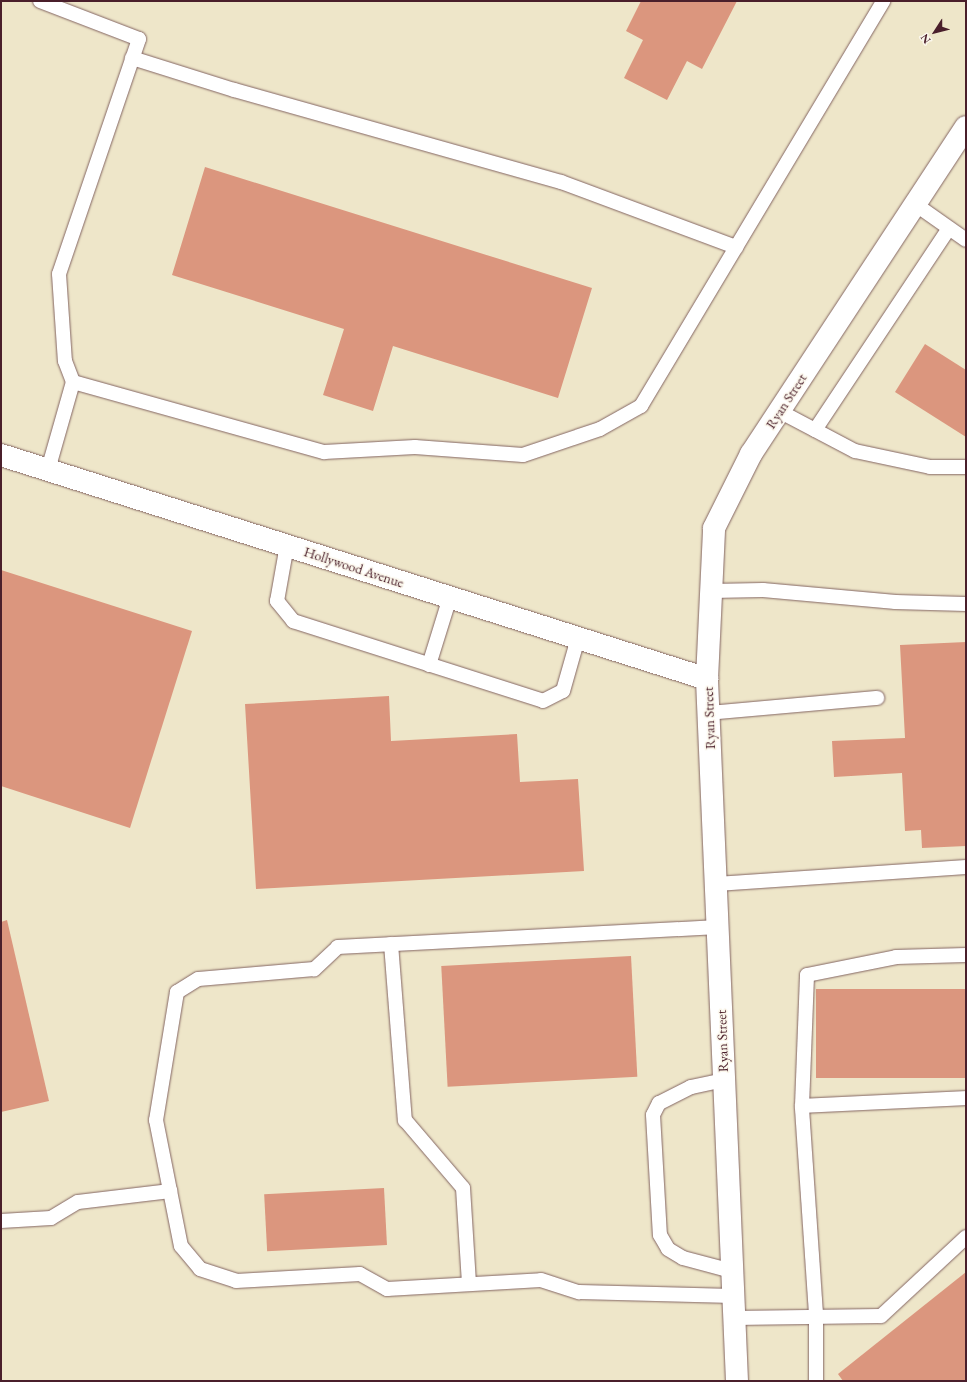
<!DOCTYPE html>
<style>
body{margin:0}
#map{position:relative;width:967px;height:1382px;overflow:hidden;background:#eee6c9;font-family:"EB Garamond",serif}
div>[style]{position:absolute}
.building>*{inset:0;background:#db967e;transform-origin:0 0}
.roads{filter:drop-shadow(0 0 1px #836562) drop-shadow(0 0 1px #836562)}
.service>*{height:14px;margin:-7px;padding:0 7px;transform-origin:7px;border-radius:7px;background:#fff}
.minor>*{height:22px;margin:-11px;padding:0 11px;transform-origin:11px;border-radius:11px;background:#fff}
span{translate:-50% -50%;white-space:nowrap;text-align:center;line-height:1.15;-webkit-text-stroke:3px #fbf7ec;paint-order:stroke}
.street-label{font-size:14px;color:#4a1f2b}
.frame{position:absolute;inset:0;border:2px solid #4a1f2b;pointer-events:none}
.north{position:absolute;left:915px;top:12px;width:40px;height:40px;-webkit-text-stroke:3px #fbf7ec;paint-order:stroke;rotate:234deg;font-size:11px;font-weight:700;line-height:16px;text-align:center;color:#4a1f2b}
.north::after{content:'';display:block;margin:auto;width:14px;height:18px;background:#4a1f2b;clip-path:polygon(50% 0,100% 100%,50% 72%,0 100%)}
</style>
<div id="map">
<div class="building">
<div style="clip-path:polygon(641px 1px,737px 1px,702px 69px,687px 61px,667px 100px,624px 78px,643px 40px,626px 31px)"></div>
<div style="clip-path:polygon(205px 167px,592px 288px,558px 398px,393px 346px,373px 411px,323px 395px,344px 329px,172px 275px)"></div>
<div style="clip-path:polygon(925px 344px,966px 370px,966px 437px,895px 392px)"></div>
<div style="clip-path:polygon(1px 570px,192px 631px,130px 828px,1px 786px)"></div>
<div style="clip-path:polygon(966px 642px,966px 846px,922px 848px,921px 830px,905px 831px,902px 773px,834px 777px,832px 741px,905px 738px,900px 645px)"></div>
<div style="clip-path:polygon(389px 696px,391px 741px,517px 734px,520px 782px,578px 779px,584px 871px,256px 889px,245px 704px)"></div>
<div style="clip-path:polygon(7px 920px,49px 1101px,1px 1112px,1px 922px)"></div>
<div style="left:631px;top:956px;width:121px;height:190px;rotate:87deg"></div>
<div style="left:966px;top:989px;width:89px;height:150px;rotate:90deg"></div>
<div style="left:384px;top:1188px;width:57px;height:120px;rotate:87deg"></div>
<div style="clip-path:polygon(966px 1272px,966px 1381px,843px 1381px,838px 1374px)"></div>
</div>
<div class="roads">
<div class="service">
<div style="left:40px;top:1px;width:106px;rotate:21deg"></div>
<div style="left:139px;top:39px;width:248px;rotate:108.8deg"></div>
<div style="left:59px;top:274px;width:87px;rotate:86.1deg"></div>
<div style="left:65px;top:361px;width:22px;rotate:69deg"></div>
<div style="left:73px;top:382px;width:91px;rotate:105.9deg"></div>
<div style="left:132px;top:58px;width:107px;rotate:17.4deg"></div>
<div style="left:234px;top:90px;width:340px;rotate:15.7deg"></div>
<div style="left:561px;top:182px;width:187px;rotate:20.4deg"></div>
<div style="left:915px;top:204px;width:62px;rotate:35.2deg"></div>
<div style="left:73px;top:382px;width:261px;rotate:15.6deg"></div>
<div style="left:324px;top:452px;width:91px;rotate:-3.1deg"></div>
<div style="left:415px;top:447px;width:108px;rotate:4.2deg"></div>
<div style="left:523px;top:455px;width:81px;rotate:-18.7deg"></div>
<div style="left:600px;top:429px;width:47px;rotate:-29.3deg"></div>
<div style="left:641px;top:406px;width:472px;rotate:-59.1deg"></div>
<div style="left:779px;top:411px;width:86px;rotate:27.8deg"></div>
<div style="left:855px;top:451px;width:77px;rotate:12deg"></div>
<div style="left:930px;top:467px;width:36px"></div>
<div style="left:815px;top:430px;width:242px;rotate:-56.4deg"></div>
<div style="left:287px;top:545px;width:57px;rotate:100.1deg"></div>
<div style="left:277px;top:601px;width:26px;rotate:51deg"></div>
<div style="left:293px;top:621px;width:262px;rotate:17.7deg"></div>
<div style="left:543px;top:701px;width:22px;rotate:-27deg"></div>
<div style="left:563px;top:691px;width:55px;rotate:-74.2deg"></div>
<div style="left:711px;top:591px;width:52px;rotate:-1.1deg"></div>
<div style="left:763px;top:590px;width:133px;rotate:5.2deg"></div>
<div style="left:895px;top:602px;width:71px;rotate:1.6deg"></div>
<div style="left:429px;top:665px;width:71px;rotate:-72.8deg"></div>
<div style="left:708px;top:713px;width:170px;rotate:-5.1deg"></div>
<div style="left:716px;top:884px;width:251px;rotate:-3.9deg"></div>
<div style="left:718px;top:927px;width:381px;rotate:177deg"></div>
<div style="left:338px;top:947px;width:33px;rotate:137deg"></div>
<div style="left:314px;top:969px;width:116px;rotate:175.1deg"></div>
<div style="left:198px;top:979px;width:25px;rotate:148deg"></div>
<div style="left:177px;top:992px;width:130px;rotate:99.3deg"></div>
<div style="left:156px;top:1120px;width:128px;rotate:78.8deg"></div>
<div style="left:181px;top:1246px;width:30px;rotate:50deg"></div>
<div style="left:200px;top:1269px;width:38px;rotate:18deg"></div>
<div style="left:236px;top:1281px;width:124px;rotate:-3.2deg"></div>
<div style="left:360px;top:1274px;width:31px;rotate:29deg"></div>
<div style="left:387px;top:1289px;width:154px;rotate:-3.3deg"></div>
<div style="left:541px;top:1280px;width:40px;rotate:18deg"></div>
<div style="left:579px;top:1292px;width:154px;rotate:1.5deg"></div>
<div style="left:391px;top:944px;width:177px;rotate:85.5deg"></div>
<div style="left:405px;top:1120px;width:89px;rotate:49.5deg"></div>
<div style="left:463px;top:1188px;width:96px;rotate:86.4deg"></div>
<div style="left:724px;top:1080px;width:34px;rotate:168deg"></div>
<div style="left:691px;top:1087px;width:36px;rotate:153deg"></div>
<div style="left:659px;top:1103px;width:13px;rotate:117deg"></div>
<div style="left:653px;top:1115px;width:120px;rotate:86.7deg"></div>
<div style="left:660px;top:1235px;width:16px;rotate:60deg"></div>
<div style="left:668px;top:1249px;width:17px;rotate:31deg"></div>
<div style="left:683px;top:1258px;width:51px;rotate:14.9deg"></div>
<div style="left:802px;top:1106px;width:131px;rotate:-87.8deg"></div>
<div style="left:807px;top:975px;width:91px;rotate:-11.4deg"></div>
<div style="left:896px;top:957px;width:70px;rotate:-1.6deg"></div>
<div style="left:1px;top:1221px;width:50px;rotate:-3.4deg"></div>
<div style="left:51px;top:1218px;width:31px;rotate:-31deg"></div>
<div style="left:78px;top:1202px;width:93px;rotate:-6.8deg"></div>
<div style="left:734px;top:1318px;width:147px;rotate:-0.8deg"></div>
<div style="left:881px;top:1316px;width:116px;rotate:-42.9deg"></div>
<div style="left:816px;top:1381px;width:67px;rotate:-90deg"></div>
<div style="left:816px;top:1314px;width:208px;rotate:-93.9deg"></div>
<div style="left:802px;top:1106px;width:164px;rotate:-2.8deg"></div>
</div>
<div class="minor">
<div style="left:1px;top:455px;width:741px;rotate:17.6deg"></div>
<div style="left:737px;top:1381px;width:703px;rotate:-92.45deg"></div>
<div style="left:707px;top:679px;width:151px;rotate:-87.3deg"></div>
<div style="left:714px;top:528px;width:83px;rotate:-63.4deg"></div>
<div style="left:751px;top:454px;width:391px;rotate:-56.7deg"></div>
</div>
</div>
<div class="street-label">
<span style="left:786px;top:401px;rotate:-57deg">Ryan Street</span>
<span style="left:354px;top:567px;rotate:18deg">Hollywood Avenue</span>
<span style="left:709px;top:718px;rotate:-92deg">Ryan Street</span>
<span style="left:722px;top:1041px;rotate:-92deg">Ryan Street</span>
</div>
<div class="frame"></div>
<div class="north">N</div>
</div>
